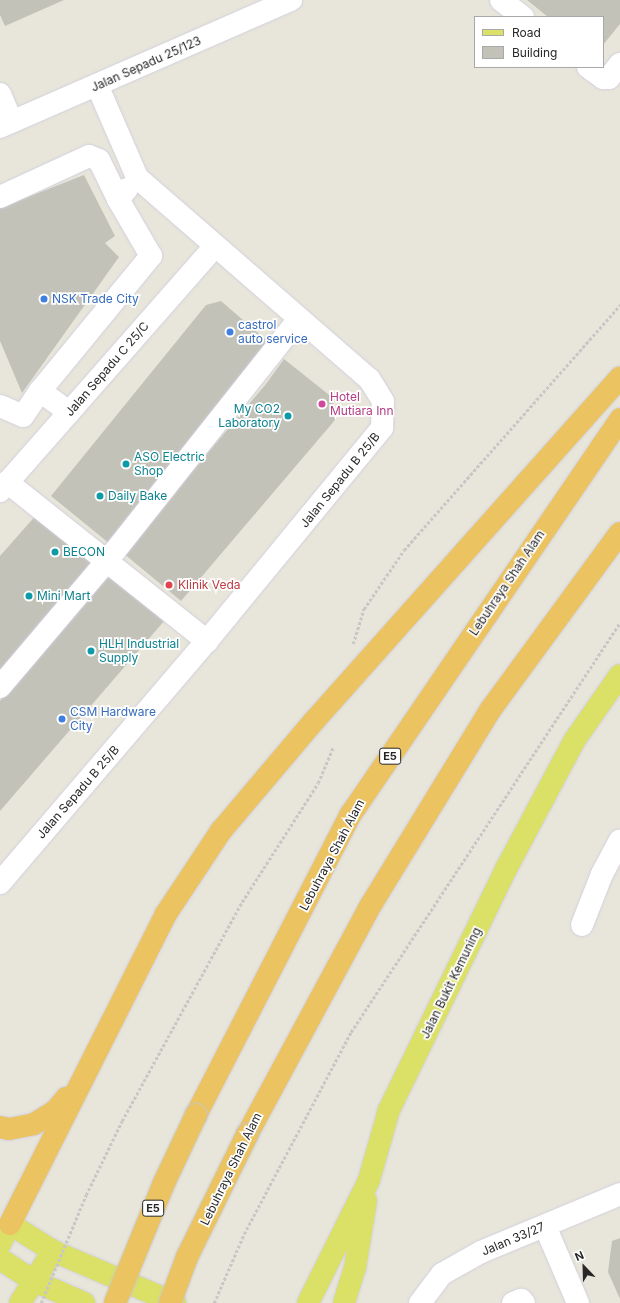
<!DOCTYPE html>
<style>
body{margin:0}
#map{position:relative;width:620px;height:1303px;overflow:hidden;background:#e8e6da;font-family:Inter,sans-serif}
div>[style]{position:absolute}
.building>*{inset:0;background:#c3c2b9}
.path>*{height:2.5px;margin-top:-1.25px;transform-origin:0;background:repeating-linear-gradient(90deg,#c7c7c7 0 3px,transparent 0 5px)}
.roads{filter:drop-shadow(0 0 1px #d1cfde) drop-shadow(0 0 1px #d1cfde)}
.minor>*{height:22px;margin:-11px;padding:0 11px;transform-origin:11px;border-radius:11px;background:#fff}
.major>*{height:22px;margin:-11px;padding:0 11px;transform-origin:11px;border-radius:11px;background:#dbe067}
.highway>*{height:22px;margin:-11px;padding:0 11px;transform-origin:11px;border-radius:11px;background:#ebc361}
.path-bridge>*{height:2.5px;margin-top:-1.25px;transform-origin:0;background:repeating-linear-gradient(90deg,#c7c7c7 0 3px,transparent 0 5px)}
.bridges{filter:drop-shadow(0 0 1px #c7c7c7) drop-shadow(0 0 1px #c7c7c7)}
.highway-bridge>*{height:22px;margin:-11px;padding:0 11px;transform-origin:11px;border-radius:11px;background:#ebc361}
.dots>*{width:11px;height:11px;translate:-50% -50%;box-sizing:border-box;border:2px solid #fff;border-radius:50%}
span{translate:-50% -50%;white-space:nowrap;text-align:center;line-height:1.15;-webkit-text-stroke:3.5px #fff;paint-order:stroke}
.shield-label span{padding:1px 3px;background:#fff;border:1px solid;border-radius:3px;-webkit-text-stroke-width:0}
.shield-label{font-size:11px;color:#272727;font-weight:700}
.street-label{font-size:12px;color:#272727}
.shop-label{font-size:12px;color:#366cbe}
.left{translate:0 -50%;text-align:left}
.hotel-label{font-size:12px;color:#b23c85}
.culture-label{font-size:12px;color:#0d838f}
.right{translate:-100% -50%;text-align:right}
.health-label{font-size:12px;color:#be3a42}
.legend{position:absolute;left:474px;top:16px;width:130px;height:52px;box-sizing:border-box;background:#fff;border:1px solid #a9a9a9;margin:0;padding:5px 7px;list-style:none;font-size:12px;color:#272727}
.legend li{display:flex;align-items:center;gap:8px;height:20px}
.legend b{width:20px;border:1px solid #a9a9a9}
.north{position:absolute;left:564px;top:1247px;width:40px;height:40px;-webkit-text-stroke:3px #fff;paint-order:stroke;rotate:337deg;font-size:11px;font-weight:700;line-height:16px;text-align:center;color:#272727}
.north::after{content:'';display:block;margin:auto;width:14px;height:18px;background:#272727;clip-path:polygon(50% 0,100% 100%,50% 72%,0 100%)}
</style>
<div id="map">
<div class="building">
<div style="clip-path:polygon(0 0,64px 0,5px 26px,0 15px)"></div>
<div style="clip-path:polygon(527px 0,620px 0,620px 24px,603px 45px,603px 17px,548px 17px)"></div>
<div style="clip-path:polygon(84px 175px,115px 236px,105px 243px,119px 257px,22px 393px,0 341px,0 208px)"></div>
<div style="clip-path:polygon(221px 301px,273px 346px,110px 544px,51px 496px,206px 305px)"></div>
<div style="clip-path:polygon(284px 359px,333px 398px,335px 420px,181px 601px,123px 553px,266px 384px)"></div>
<div style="clip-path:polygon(38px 513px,97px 564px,0 675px,0 556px)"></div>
<div style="clip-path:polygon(111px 573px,165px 620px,0 811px,0 701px)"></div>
<div style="clip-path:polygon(620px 1238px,620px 1299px,608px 1272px,612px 1241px)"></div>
</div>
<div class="path">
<div style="left:353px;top:644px;width:37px;rotate:-73deg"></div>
<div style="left:364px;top:609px;width:71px;rotate:-55.9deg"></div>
<div style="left:404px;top:550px;width:327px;rotate:-48.6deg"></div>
<div style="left:122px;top:1121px;width:250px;rotate:-61.3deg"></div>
<div style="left:242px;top:902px;width:141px;rotate:-57.4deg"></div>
<div style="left:318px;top:783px;width:39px;rotate:-67deg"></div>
<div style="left:214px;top:1303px;width:75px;rotate:-66.5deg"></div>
<div style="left:244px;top:1234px;width:229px;rotate:-62.1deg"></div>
<div style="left:351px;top:1032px;width:490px;rotate:-56.7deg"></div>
</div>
<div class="roads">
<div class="minor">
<div style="left:501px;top:0;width:28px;rotate:38deg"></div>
<div style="left:588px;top:67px;width:19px;rotate:36deg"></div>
<div style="left:603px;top:78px;width:6px"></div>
<div style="left:609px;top:78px;width:18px;rotate:-52deg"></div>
<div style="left:0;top:94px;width:30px;rotate:67deg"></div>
<div style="left:0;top:127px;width:318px;rotate:-23.6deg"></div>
<div style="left:0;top:197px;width:98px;rotate:-24.7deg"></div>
<div style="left:89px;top:156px;width:11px;rotate:22deg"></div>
<div style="left:99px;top:160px;width:43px;rotate:64deg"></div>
<div style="left:118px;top:199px;width:13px;rotate:-48deg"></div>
<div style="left:40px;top:391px;width:175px;rotate:-50.6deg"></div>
<div style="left:151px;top:256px;width:66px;rotate:-120.1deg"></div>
<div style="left:0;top:406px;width:25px;rotate:23deg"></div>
<div style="left:23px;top:416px;width:30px;rotate:-56deg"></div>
<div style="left:40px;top:391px;width:36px;rotate:36deg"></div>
<div style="left:7px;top:482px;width:256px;rotate:38.5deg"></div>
<div style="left:0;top:491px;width:326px;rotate:-48.7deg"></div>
<div style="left:0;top:687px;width:165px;rotate:-49.7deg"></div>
<div style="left:107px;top:561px;width:309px;rotate:-51.6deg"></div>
<div style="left:0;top:883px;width:318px;rotate:-49.5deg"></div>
<div style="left:207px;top:641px;width:276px;rotate:-50.6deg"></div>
<div style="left:382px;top:428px;width:27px;rotate:-88deg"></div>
<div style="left:383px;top:401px;width:26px;rotate:-122deg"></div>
<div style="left:369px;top:379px;width:308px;rotate:-139deg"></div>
<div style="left:137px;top:177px;width:100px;rotate:-113.5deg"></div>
<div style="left:582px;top:925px;width:55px;rotate:-68.6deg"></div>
<div style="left:602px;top:874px;width:38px;rotate:-62deg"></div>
<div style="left:545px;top:1226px;width:84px;rotate:66.8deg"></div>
<div style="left:420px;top:1303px;width:36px;rotate:-53deg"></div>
<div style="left:442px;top:1274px;width:45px;rotate:-29.4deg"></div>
<div style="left:481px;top:1252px;width:151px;rotate:-22.6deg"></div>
<div style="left:513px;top:1303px;width:9px;rotate:-21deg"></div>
<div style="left:521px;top:1300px;width:4px;rotate:45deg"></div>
</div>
<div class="major">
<div style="left:0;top:1244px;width:22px;rotate:-63deg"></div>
<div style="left:10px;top:1224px;width:51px;rotate:32.1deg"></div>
<div style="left:53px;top:1251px;width:133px;rotate:23.1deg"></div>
<div style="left:0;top:1259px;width:40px;rotate:32.9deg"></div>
<div style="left:34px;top:1281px;width:55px;rotate:23.7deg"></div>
<div style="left:20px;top:1303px;width:62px;rotate:-57.6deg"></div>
<div style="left:308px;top:1303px;width:137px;rotate:-63.6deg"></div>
<div style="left:369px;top:1180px;width:73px;rotate:-74.1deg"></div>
<div style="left:389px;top:1110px;width:268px;rotate:-64.1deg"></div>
<div style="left:506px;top:869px;width:145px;rotate:-62deg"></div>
<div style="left:574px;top:741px;width:80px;rotate:-55.1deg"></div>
<div style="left:344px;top:1303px;width:37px;rotate:-73deg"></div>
<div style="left:355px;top:1268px;width:68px;rotate:-80.7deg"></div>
</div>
<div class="highway">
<div style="left:196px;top:1115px;width:339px;rotate:-62.8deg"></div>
<div style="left:351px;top:814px;width:478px;rotate:-55.7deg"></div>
<div style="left:0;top:1127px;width:9px;rotate:13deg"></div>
<div style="left:9px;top:1129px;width:25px;rotate:-11deg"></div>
<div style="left:34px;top:1124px;width:26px;rotate:-32deg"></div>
<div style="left:56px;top:1110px;width:16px;rotate:-50deg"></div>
<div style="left:247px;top:1135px;width:258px;rotate:-61.7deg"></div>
<div style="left:369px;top:908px;width:233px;rotate:-58.5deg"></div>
<div style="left:491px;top:709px;width:218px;rotate:-53.8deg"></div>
<div style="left:10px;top:1224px;width:347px;rotate:-63.3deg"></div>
<div style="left:166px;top:914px;width:100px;rotate:-56.5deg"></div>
<div style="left:221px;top:831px;width:144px;rotate:-49.8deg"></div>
<div style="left:314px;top:721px;width:460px;rotate:-48.3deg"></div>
</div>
</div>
<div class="path-bridge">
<div style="left:41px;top:1303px;width:117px;rotate:-67.4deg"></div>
<div style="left:86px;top:1195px;width:82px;rotate:-64.1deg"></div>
</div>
<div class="bridges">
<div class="highway-bridge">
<div style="left:115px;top:1303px;width:130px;rotate:-67.8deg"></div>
<div style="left:164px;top:1183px;width:75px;rotate:-64.8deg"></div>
<div style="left:170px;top:1303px;width:49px;rotate:-69.7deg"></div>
<div style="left:187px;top:1257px;width:136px;rotate:-63.8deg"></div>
</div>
</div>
<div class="dots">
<div style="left:44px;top:299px;background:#3f7fe0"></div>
<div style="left:230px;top:332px;background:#3f7fe0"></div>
<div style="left:322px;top:404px;background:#d1479c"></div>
<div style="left:288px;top:416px;background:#0f9aa8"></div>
<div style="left:126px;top:464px;background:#0f9aa8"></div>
<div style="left:100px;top:496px;background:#0f9aa8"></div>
<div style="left:55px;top:552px;background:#0f9aa8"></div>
<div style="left:169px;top:585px;background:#e0444e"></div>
<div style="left:29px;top:596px;background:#0f9aa8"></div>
<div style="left:91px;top:651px;background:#0f9aa8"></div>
<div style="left:62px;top:719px;background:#3f7fe0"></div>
</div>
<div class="shield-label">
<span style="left:390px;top:756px">E5</span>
<span style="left:153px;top:1208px">E5</span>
</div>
<div class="street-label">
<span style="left:146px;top:64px;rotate:-24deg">Jalan Sepadu 25/123</span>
<span style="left:107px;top:369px;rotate:-49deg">Jalan Sepadu C 25/C</span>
<span style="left:340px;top:480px;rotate:-51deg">Jalan Sepadu B 25/B</span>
<span style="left:507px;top:583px;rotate:-56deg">Lebuhraya Shah Alam</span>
<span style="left:78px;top:792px;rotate:-49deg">Jalan Sepadu B 25/B</span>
<span style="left:332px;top:855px;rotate:-62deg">Lebuhraya Shah Alam</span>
<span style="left:451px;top:983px;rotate:-64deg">Jalan Bukit Kemuning</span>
<span style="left:231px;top:1169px;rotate:-64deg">Lebuhraya Shah Alam</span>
<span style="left:513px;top:1239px;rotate:-23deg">Jalan 33/27</span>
</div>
<div class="shop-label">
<span class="left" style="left:52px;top:299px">NSK Trade City</span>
<span class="left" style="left:238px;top:332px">castrol<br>auto service</span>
<span class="left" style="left:70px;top:719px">CSM Hardware<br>City</span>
</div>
<div class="hotel-label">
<span class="left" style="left:330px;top:404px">Hotel<br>Mutiara Inn</span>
</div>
<div class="culture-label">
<span class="right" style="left:280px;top:416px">My CO2<br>Laboratory</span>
<span class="left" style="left:134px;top:464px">ASO Electric<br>Shop</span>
<span class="left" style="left:108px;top:496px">Daily Bake</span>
<span class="left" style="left:63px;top:552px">BECON</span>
<span class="left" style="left:37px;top:596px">Mini Mart</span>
<span class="left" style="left:99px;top:651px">HLH Industrial<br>Supply</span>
</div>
<div class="health-label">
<span class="left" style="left:178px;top:585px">Klinik Veda</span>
</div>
<ul class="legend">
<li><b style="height:5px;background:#dbe067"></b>Road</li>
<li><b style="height:11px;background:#c3c2b9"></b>Building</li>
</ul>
<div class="north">N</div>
</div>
